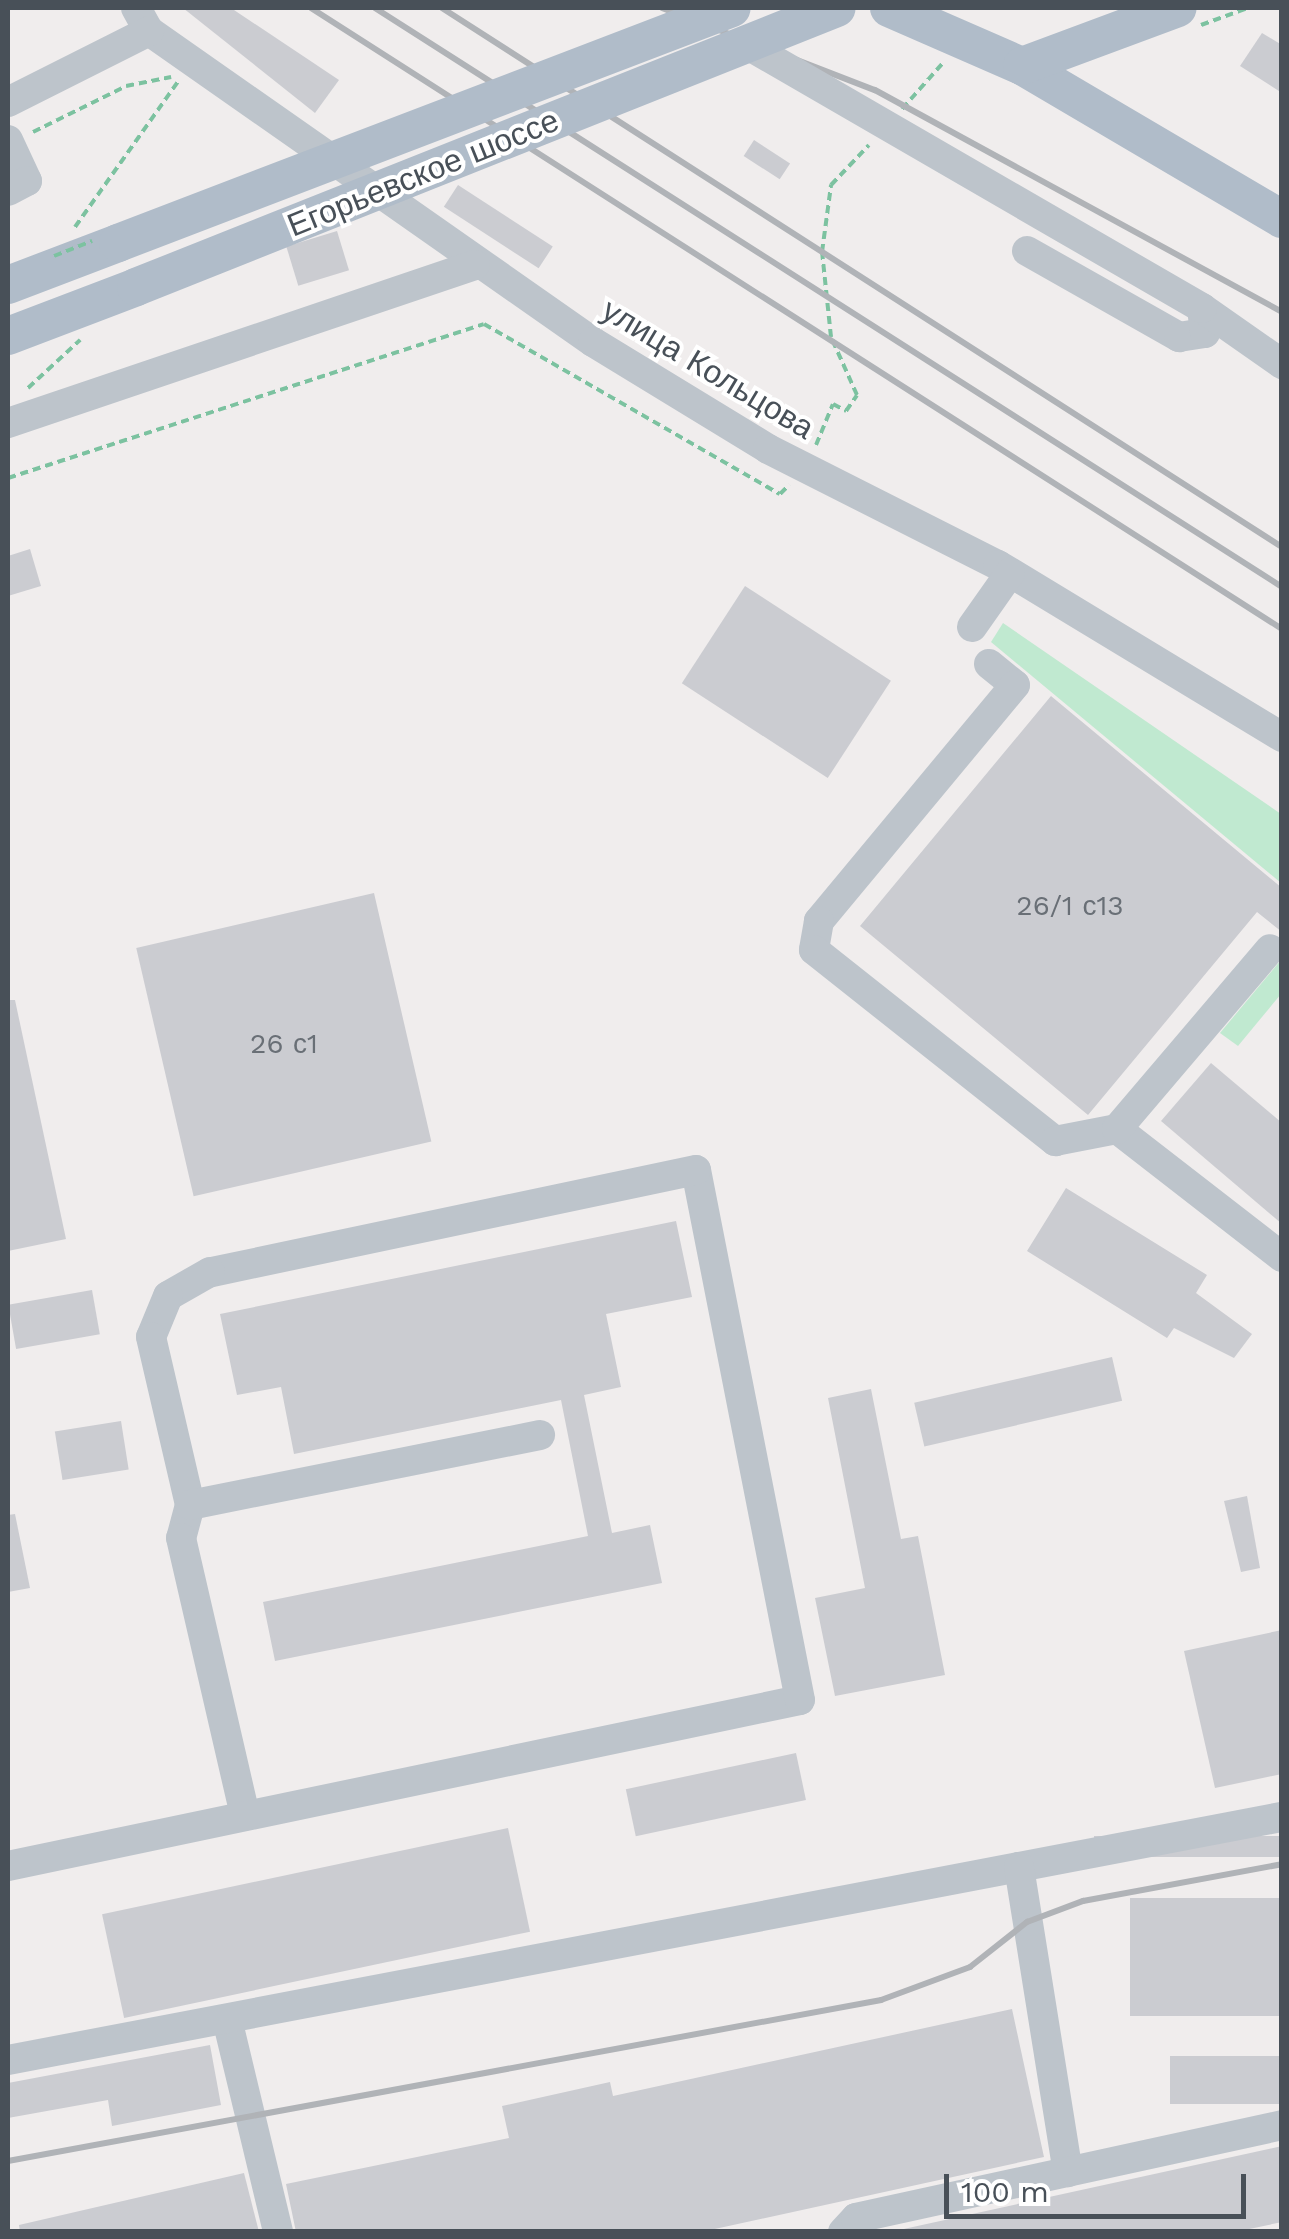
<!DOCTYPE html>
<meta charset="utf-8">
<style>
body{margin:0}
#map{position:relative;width:1289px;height:2239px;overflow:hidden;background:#f0eded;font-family:"Work Sans",sans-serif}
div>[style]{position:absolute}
.green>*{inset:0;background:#c0e9d0}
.building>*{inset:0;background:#cbccd1;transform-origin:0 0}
.path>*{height:4px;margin-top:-2px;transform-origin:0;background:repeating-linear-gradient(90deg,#7cc2a0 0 8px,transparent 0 13px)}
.minor>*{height:30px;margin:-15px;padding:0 15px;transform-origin:15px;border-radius:15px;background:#bdc4cb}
.major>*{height:38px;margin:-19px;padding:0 19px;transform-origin:19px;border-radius:19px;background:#b0bcc9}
.rail>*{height:6px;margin:-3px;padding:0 3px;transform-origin:3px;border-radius:3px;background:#b0b3b7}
.path-bridge>*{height:4px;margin-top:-2px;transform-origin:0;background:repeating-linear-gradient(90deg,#7cc2a0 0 8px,transparent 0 13px)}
.minor-bridge>*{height:30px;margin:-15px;padding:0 15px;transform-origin:15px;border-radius:15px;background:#bdc4cb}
.major-bridge>*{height:38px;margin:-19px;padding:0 19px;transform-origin:19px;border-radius:19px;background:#b0bcc9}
span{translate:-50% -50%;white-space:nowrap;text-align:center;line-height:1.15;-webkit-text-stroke:8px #fff;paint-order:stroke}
.number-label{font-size:28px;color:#696f76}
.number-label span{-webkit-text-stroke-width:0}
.street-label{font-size:32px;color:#485058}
.frame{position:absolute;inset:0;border:10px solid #485058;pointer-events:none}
.scale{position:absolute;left:944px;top:2174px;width:302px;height:45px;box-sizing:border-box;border:5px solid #485058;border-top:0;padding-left:12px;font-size:30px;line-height:35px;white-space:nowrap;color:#485058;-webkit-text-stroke:8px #fff;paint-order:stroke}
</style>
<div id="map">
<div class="green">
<div style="clip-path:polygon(1003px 623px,1281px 814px,1281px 883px,991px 642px)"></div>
<div style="clip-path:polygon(1281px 960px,1281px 994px,1238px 1046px,1220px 1033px)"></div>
</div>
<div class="building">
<div style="clip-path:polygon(183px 8px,231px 8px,339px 80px,315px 113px)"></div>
<div style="clip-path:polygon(1262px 33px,1282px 45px,1282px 93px,1240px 66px)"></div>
<div style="left:754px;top:140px;width:43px;height:19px;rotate:33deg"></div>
<div style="left:458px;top:185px;width:113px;height:26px;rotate:33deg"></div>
<div style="left:337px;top:231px;width:41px;height:53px;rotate:73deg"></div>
<div style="clip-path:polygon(30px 549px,41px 586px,8px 596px,8px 556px)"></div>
<div style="left:745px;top:586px;width:174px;height:116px;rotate:33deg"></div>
<div style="clip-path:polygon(1051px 696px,1282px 888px,1282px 932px,1257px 912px,1088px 1115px,860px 926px)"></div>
<div style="left:374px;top:893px;width:255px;height:244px;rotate:77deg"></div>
<div style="clip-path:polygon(8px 1000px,15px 1000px,66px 1239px,8px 1251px)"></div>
<div style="clip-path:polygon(1211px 1063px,1282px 1123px,1282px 1224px,1161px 1121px)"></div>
<div style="clip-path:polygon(1066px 1188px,1207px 1275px,1196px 1293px,1252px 1334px,1234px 1358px,1174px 1328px,1167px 1338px,1027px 1251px)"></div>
<div style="clip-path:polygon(676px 1221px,692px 1297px,606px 1314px,621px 1387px,584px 1395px,612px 1533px,650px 1525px,662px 1583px,275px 1661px,263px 1602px,588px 1536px,561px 1400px,294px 1454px,281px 1387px,237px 1395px,220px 1314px)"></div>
<div style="left:92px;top:1290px;width:45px;height:85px;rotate:80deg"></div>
<div style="left:1112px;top:1357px;width:45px;height:203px;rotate:77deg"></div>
<div style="clip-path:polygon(871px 1389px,901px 1539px,918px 1536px,945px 1675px,835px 1696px,815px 1598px,865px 1588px,828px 1398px)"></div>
<div style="left:121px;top:1421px;width:49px;height:67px;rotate:81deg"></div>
<div style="clip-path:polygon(1247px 1496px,1260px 1568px,1241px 1572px,1224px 1501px)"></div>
<div style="clip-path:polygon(15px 1514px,30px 1588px,8px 1592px,8px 1515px)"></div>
<div style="clip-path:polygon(1282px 1630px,1282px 1774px,1215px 1788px,1184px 1651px)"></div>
<div style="left:796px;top:1753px;width:48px;height:174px;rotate:78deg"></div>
<div style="left:508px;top:1828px;width:106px;height:415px;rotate:78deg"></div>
<div style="left:1282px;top:1836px;width:21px;height:188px;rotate:90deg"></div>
<div style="left:1282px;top:1898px;width:118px;height:152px;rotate:90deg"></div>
<div style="clip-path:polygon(1012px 2009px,1044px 2157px,701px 2232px,296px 2232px,286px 2184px,509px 2138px,502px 2106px,610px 2082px,613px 2096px)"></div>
<div style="clip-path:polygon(210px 2045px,221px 2105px,112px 2126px,108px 2100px,8px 2118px,8px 2083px)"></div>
<div style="left:1282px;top:2056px;width:48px;height:112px;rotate:90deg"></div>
<div style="clip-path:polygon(1282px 2146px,1282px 2222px,1235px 2232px,890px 2232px)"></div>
<div style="clip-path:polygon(244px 2173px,259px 2232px,20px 2232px,19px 2225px)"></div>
</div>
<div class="path">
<div style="left:1201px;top:25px;width:50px;rotate:-19.9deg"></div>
<div style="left:902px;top:109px;width:60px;rotate:-48.4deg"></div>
<div style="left:33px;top:132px;width:104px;rotate:-26.3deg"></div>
<div style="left:126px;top:86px;width:46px;rotate:-11.3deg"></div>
<div style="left:75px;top:227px;width:180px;rotate:-54.7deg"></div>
<div style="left:28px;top:388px;width:71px;rotate:-42.7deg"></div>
<div style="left:816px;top:445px;width:44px;rotate:-67.5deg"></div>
<div style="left:833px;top:404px;width:15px;rotate:28deg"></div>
<div style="left:846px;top:411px;width:19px;rotate:-55deg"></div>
<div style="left:857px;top:395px;width:64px;rotate:-114.1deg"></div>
<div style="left:831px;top:337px;width:85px;rotate:-96deg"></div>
<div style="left:822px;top:252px;width:68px;rotate:-82.3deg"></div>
<div style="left:831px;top:185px;width:55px;rotate:-46.5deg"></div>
<div style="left:8px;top:478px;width:500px;rotate:-17.93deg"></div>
<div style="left:484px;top:324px;width:341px;rotate:29.9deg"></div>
<div style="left:780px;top:494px;width:13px;rotate:-45deg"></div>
</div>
<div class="minor">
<div style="left:136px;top:8px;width:26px;rotate:61deg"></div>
<div style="left:149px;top:31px;width:542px;rotate:35.01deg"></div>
<div style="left:593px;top:342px;width:205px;rotate:31.4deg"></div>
<div style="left:768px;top:449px;width:258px;rotate:26.8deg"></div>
<div style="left:998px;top:565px;width:332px;rotate:31.2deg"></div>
<div style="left:8px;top:102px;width:158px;rotate:-26.7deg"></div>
<div style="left:8px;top:140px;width:45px;rotate:65.1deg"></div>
<div style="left:27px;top:181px;width:21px;rotate:152deg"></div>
<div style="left:1027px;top:251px;width:175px;rotate:29.5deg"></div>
<div style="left:1179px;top:337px;width:26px;rotate:-9deg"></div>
<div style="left:1205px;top:333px;width:25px;rotate:-97deg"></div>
<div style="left:1202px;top:308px;width:98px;rotate:35deg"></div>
<div style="left:8px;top:423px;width:493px;rotate:-18.7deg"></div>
<div style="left:972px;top:627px;width:66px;rotate:-54.9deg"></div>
<div style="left:989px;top:664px;width:33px;rotate:39deg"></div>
<div style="left:1015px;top:685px;width:307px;rotate:129.7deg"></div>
<div style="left:819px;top:921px;width:29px;rotate:100deg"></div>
<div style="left:814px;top:950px;width:308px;rotate:38.4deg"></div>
<div style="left:1055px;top:1141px;width:63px;rotate:-11deg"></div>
<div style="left:1117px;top:1129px;width:209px;rotate:37.8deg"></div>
<div style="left:1117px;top:1129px;width:236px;rotate:-49.6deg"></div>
<div style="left:190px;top:1505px;width:34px;rotate:105deg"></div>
<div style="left:181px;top:1538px;width:285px;rotate:77deg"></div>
<div style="left:8px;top:1866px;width:809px;rotate:-11.84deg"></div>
<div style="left:800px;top:1700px;width:540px;rotate:-101.1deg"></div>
<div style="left:696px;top:1170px;width:497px;rotate:168.1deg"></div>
<div style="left:210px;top:1272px;width:48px;rotate:150.3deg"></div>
<div style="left:168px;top:1296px;width:44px;rotate:112.5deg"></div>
<div style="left:151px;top:1337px;width:172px;rotate:76.9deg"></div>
<div style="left:190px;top:1505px;width:357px;rotate:-11.3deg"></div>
<div style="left:1019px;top:1867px;width:268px;rotate:-10.8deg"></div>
<div style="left:227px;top:2019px;width:219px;rotate:76.5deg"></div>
<div style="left:8px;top:2060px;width:1029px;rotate:-10.81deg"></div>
<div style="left:1019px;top:1867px;width:309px;rotate:80.9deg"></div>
<div style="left:843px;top:2232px;width:19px;rotate:-47deg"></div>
<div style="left:856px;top:2218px;width:436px;rotate:-12.3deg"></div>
</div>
<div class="major">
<div style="left:889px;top:8px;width:145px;rotate:23.6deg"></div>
<div style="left:1022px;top:66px;width:302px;rotate:30.5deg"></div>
<div style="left:1022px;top:66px;width:166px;rotate:-20.4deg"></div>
<div style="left:8px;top:285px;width:118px;rotate:-20.9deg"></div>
<div style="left:8px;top:336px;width:137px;rotate:-20.9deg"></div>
</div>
<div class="rail">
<div style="left:311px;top:8px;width:1153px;rotate:32.6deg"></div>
<div style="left:375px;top:8px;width:1076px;rotate:32.55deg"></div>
<div style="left:442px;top:8px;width:998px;rotate:32.69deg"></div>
<div style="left:662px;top:8px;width:228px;rotate:21.1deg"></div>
<div style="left:875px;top:90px;width:464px;rotate:28.6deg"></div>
<div style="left:8px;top:2161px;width:888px;rotate:-10.45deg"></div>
<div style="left:881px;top:2000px;width:95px;rotate:-20.3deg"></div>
<div style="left:970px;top:1967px;width:73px;rotate:-38.3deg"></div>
<div style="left:1027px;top:1922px;width:60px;rotate:-20.6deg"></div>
<div style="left:1083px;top:1901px;width:202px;rotate:-10.5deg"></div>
</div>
<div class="path-bridge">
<div style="left:54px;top:256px;width:41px;rotate:-21.5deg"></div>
</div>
<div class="minor-bridge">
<div style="left:746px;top:44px;width:527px;rotate:30.07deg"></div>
</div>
<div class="major-bridge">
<div style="left:118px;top:243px;width:657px;rotate:-20.94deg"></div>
<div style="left:136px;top:287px;width:754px;rotate:-21.7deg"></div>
</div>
<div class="number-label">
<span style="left:1070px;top:906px">26/1 с13</span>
<span style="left:284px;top:1044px">26 с1</span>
</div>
<div class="street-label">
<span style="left:423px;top:173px;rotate:-22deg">Егорьевское шоссе</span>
<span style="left:708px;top:369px;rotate:31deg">улица Кольцова</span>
</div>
<div class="frame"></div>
<div class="scale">100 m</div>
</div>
